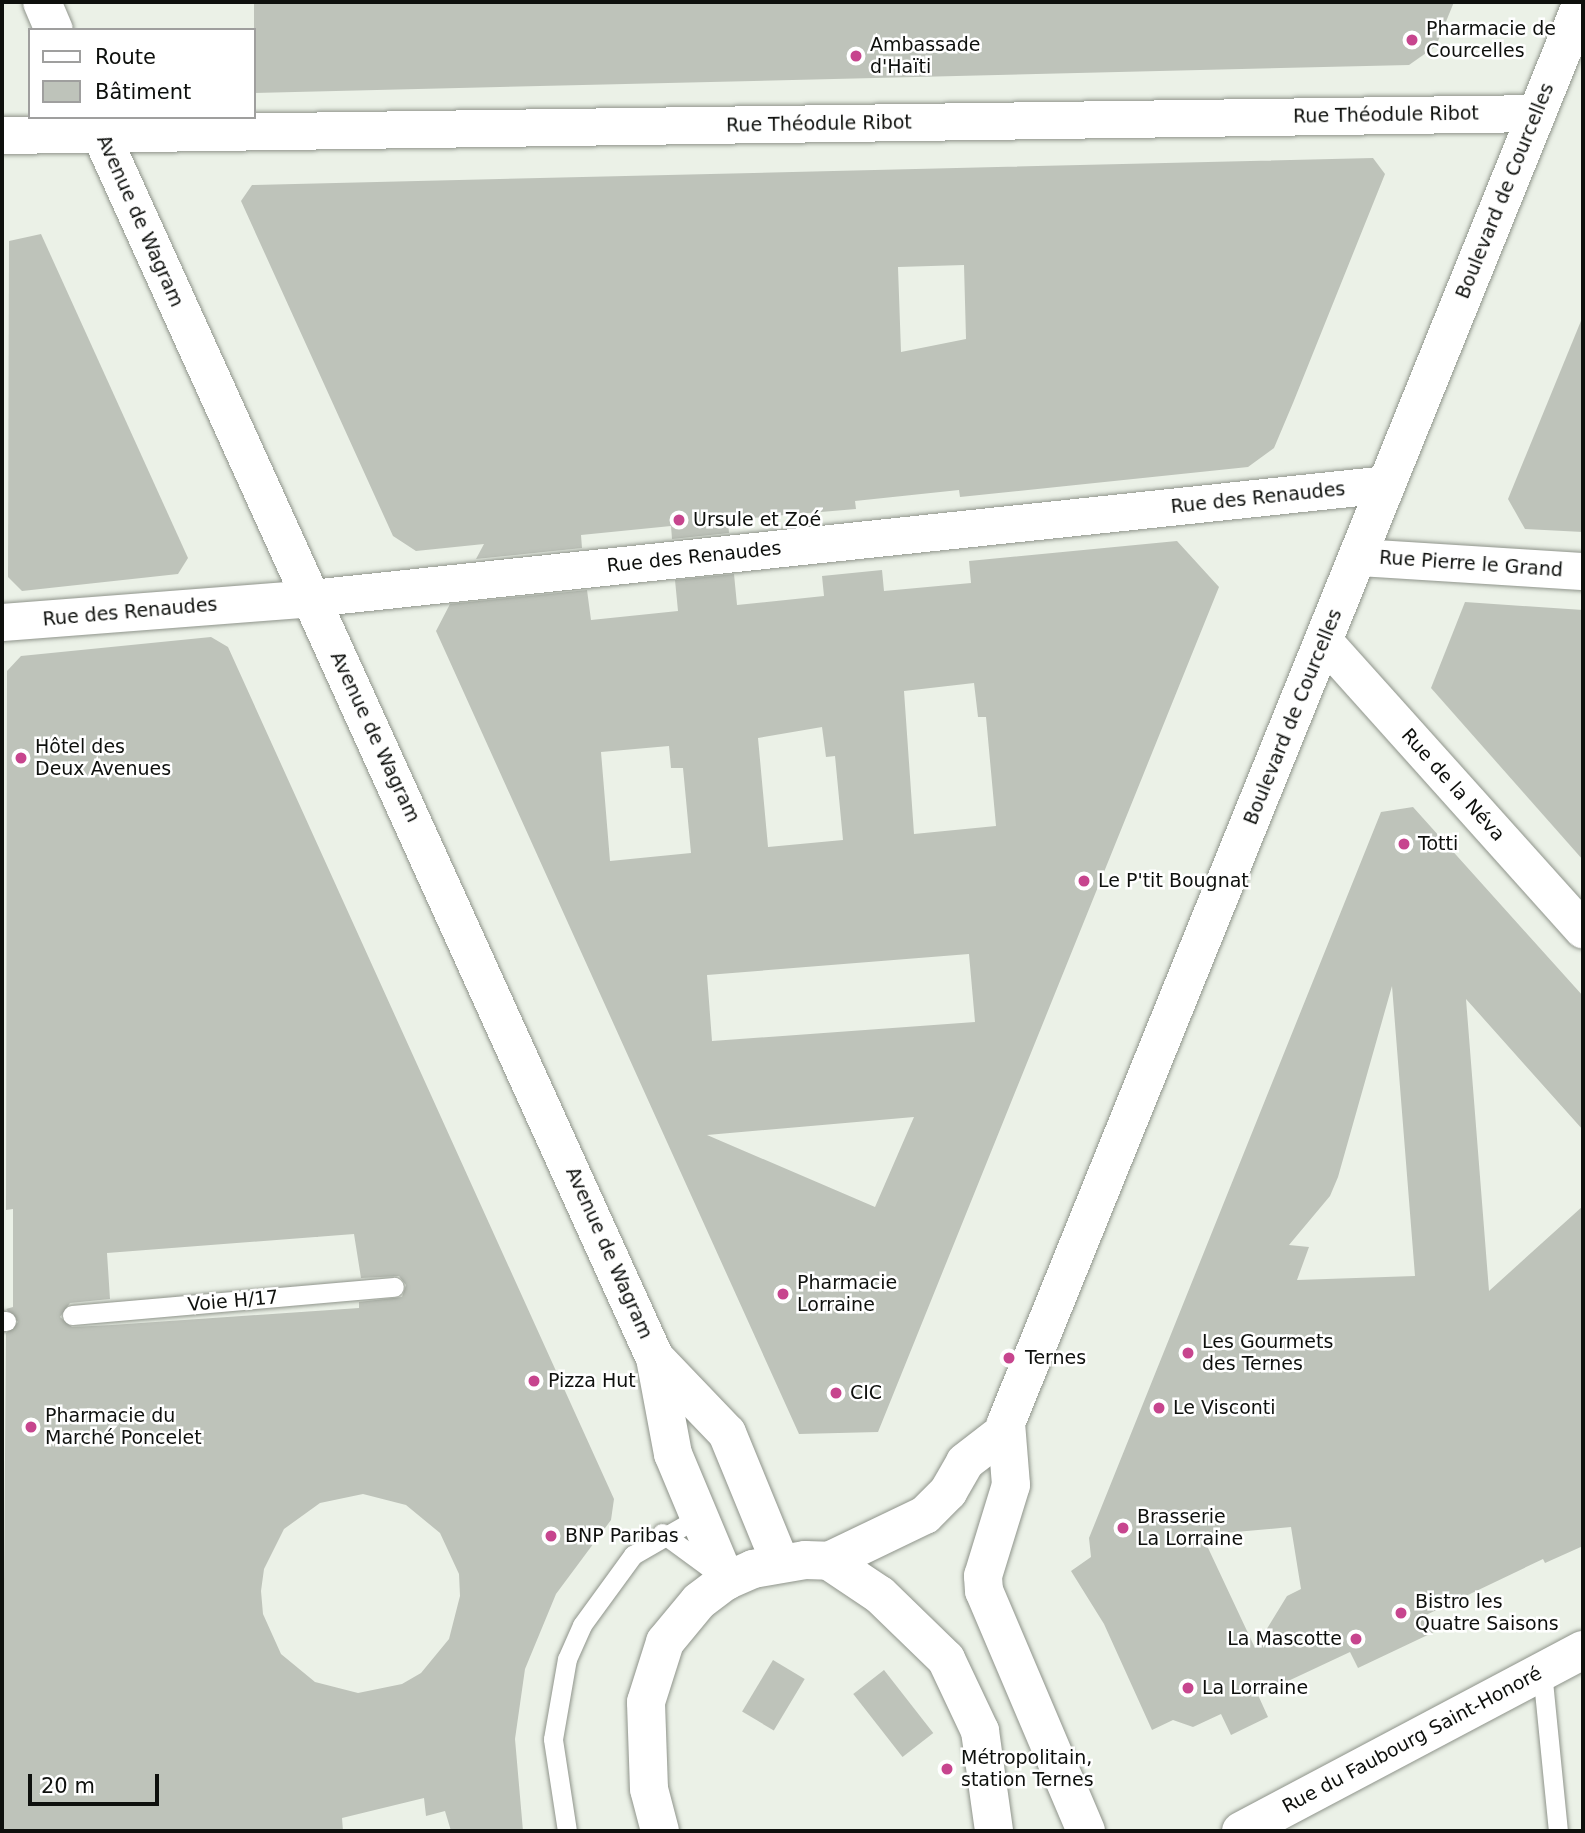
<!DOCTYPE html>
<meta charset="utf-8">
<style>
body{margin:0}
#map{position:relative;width:1585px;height:1833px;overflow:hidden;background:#ebf1e7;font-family:"DejaVu Sans",sans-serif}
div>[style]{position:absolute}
.building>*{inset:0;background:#bec3ba;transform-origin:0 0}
.roads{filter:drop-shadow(0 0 2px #8f948b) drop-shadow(0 0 2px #8f948b)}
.service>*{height:19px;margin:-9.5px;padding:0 9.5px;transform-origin:9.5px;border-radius:9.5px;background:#fff}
.minor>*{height:37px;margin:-18.5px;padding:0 18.5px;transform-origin:18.5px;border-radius:18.5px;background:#fff}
.tertiary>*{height:38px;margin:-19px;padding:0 19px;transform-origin:19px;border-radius:19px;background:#fff}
.secondary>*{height:38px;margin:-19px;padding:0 19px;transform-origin:19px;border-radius:19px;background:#fff}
.primary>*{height:38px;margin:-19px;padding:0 19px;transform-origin:19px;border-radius:19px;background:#fff}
.dots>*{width:19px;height:19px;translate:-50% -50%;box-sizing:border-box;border:4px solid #fff;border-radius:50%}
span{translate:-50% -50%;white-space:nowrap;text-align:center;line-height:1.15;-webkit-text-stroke:5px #fff;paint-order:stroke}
.poi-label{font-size:19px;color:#0e100d}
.left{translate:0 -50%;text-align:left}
.right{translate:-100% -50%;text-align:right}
.street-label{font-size:19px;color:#0e100d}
.frame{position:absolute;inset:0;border:4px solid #0e100d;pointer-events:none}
.legend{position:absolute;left:28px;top:28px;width:228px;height:91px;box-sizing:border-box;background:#fff;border:2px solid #9f9f9e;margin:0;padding:9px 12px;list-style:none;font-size:21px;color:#0e100d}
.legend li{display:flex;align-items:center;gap:14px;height:35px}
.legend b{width:35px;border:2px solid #9f9f9e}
.scale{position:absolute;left:28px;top:1774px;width:131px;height:32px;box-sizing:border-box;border:4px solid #0e100d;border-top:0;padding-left:9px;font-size:21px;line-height:24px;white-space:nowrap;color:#0e100d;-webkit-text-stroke:5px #fff;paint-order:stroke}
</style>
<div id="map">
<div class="building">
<div style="clip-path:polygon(254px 2px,1454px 2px,1436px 46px,1409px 65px,254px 93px)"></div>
<div style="clip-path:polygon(evenodd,1373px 158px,1385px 174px,1293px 403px,1274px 448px,1248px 467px,960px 497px,959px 490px,855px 501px,856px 509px,728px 520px,729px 533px,672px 539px,671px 526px,581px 535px,582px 548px,476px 559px,484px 544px,416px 551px,393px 536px,241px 201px,252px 185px,1373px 158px,964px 265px,966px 339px,901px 352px,898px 267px,964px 265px)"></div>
<div style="clip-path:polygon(41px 234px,188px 558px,178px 574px,22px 591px,8px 577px,9px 241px)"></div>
<div style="clip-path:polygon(1583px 316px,1583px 532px,1525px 529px,1508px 499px)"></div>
<div style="clip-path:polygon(evenodd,1177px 541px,1219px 587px,878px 1432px,799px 1434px,436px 631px,450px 604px,587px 590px,591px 620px,678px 611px,675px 580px,734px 574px,737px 605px,824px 596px,822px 576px,882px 570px,884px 591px,971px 583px,969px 561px,1177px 541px,974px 683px,978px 717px,986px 717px,996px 826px,914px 834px,904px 691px,974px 683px,1177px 541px,822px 727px,826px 757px,835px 756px,843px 840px,768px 847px,758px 738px,822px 727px,1177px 541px,669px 746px,671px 768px,683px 768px,691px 853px,610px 861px,601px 752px,669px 746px,1177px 541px,969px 954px,975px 1022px,712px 1041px,707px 975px,969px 954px,1177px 541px,914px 1117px,875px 1207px,707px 1135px,914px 1117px)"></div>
<div style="clip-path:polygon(1465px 602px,1583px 610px,1583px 860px,1431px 688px)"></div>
<div style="clip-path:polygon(evenodd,211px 637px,228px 647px,614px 1499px,611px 1520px,556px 1594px,525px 1669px,515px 1739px,523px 1831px,451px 1831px,445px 1811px,426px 1816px,424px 1798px,342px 1818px,343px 1831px,2px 1831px,6px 1333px,18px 1322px,6px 1309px,13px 1307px,13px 1209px,6px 1210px,7px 671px,21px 656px,211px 637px,354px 1234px,361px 1278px,399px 1276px,406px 1285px,402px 1297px,359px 1302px,359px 1308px,112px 1325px,72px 1327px,60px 1317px,70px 1303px,110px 1299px,107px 1253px,354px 1234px,211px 637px,363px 1494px,406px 1505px,440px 1533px,459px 1574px,460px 1596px,449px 1639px,421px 1673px,402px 1684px,358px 1693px,315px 1682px,281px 1654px,263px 1614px,261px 1591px,264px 1569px,284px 1529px,320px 1503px,363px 1494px)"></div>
<div style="clip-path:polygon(evenodd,1413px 807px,1583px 996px,1583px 1130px,1466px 999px,1489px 1291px,1583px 1206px,1583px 1546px,1545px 1563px,1543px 1559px,1426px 1615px,1434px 1632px,1358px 1668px,1350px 1652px,1258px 1695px,1268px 1717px,1231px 1735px,1221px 1714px,1193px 1727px,1173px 1720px,1152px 1730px,1104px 1624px,1071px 1571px,1091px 1557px,1089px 1538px,1381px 812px,1413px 807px,1392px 986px,1415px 1276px,1297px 1280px,1309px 1247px,1289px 1245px,1330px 1196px,1338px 1177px,1392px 986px,1413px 807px,1291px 1527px,1301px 1589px,1287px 1596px,1255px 1648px,1202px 1535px,1291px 1527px)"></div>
<div style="left:773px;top:1660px;width:37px;height:60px;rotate:31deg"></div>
<div style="left:884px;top:1670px;width:80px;height:39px;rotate:52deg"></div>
</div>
<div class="roads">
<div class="service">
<div style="left:72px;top:1315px;width:323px;rotate:-5deg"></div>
<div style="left:2px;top:1321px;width:4px"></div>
<div style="left:662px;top:1533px;width:66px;rotate:36.3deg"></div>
<div style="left:1542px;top:1671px;width:161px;rotate:84.3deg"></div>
<div style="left:567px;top:1831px;width:93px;rotate:-98.7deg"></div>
<div style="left:553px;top:1739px;width:81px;rotate:-80.1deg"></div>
<div style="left:567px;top:1659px;width:37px;rotate:-66deg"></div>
<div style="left:582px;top:1625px;width:87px;rotate:-53.9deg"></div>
<div style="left:633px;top:1555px;width:76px;rotate:-29.9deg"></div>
</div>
<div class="minor">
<div style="left:2px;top:135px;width:1535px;rotate:-0.82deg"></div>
<div style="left:1358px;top:557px;width:225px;rotate:3.6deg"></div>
<div style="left:2px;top:622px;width:310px;rotate:-4.4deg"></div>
<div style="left:311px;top:598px;width:1081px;rotate:-6.05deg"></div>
<div style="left:1323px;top:640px;width:389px;rotate:48.1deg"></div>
</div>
<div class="tertiary">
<div style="left:1241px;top:1831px;width:387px;rotate:-27.9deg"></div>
</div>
<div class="secondary">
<div style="left:42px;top:2px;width:30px;rotate:67deg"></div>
<div style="left:93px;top:117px;width:1362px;rotate:65.64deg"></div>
<div style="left:655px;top:1358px;width:98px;rotate:79.4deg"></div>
<div style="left:673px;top:1454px;width:138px;rotate:67.3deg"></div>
<div style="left:655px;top:1358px;width:104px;rotate:46.2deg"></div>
<div style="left:727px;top:1433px;width:139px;rotate:67.7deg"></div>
</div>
<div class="primary">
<div style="left:829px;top:1561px;width:106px;rotate:-25.6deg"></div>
<div style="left:925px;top:1515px;width:33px;rotate:-45deg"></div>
<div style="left:948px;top:1492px;width:34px;rotate:-60deg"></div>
<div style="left:965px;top:1462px;width:49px;rotate:-37.6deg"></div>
<div style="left:660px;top:1831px;width:43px;rotate:-104.7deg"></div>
<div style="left:649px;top:1789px;width:87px;rotate:-92deg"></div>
<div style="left:646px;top:1702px;width:63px;rotate:-72.4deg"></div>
<div style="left:665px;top:1642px;width:53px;rotate:-50.3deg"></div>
<div style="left:699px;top:1601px;width:34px;rotate:-37deg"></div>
<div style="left:726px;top:1581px;width:30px;rotate:-24deg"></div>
<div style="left:753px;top:1569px;width:53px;rotate:-9.8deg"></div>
<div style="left:805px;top:1560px;width:24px;rotate:2deg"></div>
<div style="left:829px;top:1561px;width:61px;rotate:33.7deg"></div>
<div style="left:880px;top:1595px;width:92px;rotate:44.1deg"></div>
<div style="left:946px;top:1659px;width:80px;rotate:64.7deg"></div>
<div style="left:980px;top:1731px;width:101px;rotate:82deg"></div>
<div style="left:1086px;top:1831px;width:261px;rotate:-113deg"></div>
<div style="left:984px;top:1591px;width:15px;rotate:-94deg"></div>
<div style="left:983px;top:1576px;width:95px;rotate:-72.9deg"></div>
<div style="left:1011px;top:1485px;width:62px;rotate:-94.6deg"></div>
<div style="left:1006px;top:1423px;width:1533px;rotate:-67.93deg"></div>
</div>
</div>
<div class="dots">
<div style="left:1412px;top:40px;background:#c7458e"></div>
<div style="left:856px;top:56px;background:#c7458e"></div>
<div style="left:679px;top:520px;background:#c7458e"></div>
<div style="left:21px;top:758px;background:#c7458e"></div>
<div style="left:1404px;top:844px;background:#c7458e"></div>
<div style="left:1084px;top:881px;background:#c7458e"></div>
<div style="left:783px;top:1294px;background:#c7458e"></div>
<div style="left:1188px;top:1353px;background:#c7458e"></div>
<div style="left:1009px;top:1358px;background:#c7458e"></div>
<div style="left:534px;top:1381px;background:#c7458e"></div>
<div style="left:836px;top:1393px;background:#c7458e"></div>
<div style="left:1159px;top:1408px;background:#c7458e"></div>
<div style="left:31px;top:1427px;background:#c7458e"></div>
<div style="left:1123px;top:1528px;background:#c7458e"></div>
<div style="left:551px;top:1536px;background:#c7458e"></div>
<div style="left:1401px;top:1613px;background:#c7458e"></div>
<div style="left:1356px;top:1639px;background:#c7458e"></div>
<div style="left:1188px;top:1688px;background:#c7458e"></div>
<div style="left:947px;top:1769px;background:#c7458e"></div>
</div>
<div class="poi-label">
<span class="left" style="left:1426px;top:40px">Pharmacie de<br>Courcelles</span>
<span class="left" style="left:870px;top:56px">Ambassade<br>d'Haïti</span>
<span class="left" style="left:693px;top:520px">Ursule et Zoé</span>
<span class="left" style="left:35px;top:758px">Hôtel des<br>Deux Avenues</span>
<span class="left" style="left:1418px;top:844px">Totti</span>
<span class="left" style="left:1098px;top:881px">Le P'tit Bougnat</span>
<span class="left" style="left:797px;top:1294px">Pharmacie<br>Lorraine</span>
<span class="left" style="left:1202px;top:1353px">Les Gourmets<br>des Ternes</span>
<span class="left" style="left:1025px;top:1358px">Ternes</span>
<span class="left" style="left:548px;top:1381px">Pizza Hut</span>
<span class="left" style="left:850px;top:1393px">CIC</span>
<span class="left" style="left:1173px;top:1408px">Le Visconti</span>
<span class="left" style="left:45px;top:1427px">Pharmacie du<br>Marché Poncelet</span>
<span class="left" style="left:1137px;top:1528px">Brasserie<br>La Lorraine</span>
<span class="left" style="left:565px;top:1536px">BNP Paribas</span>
<span class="left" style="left:1415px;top:1613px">Bistro les<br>Quatre Saisons</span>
<span class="right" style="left:1342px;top:1639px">La Mascotte</span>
<span class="left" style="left:1202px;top:1688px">La Lorraine</span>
<span class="left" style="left:961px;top:1769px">Métropolitain,<br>station Ternes</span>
</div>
<div class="street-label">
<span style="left:1386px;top:115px;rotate:-1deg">Rue Théodule Ribot</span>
<span style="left:819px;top:124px;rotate:-1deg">Rue Théodule Ribot</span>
<span style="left:1505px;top:191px;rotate:-68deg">Boulevard de Courcelles</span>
<span style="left:140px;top:221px;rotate:66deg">Avenue de Wagram</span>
<span style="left:1258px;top:498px;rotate:-6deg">Rue des Renaudes</span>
<span style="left:694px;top:557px;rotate:-6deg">Rue des Renaudes</span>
<span style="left:1471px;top:564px;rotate:4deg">Rue Pierre le Grand</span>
<span style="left:130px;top:612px;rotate:-5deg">Rue des Renaudes</span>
<span style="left:1293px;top:717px;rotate:-68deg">Boulevard de Courcelles</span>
<span style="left:375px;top:737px;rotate:65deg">Avenue de Wagram</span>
<span style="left:1453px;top:785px;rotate:48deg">Rue de la Néva</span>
<span style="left:609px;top:1253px;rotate:66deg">Avenue de Wagram</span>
<span style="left:233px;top:1301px;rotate:-5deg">Voie H/17</span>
<span style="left:1412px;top:1740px;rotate:-28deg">Rue du Faubourg Saint-Honoré</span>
</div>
<div class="frame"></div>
<ul class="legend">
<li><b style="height:9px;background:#fff"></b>Route</li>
<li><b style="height:19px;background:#bec3ba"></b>Bâtiment</li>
</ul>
<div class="scale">20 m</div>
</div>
